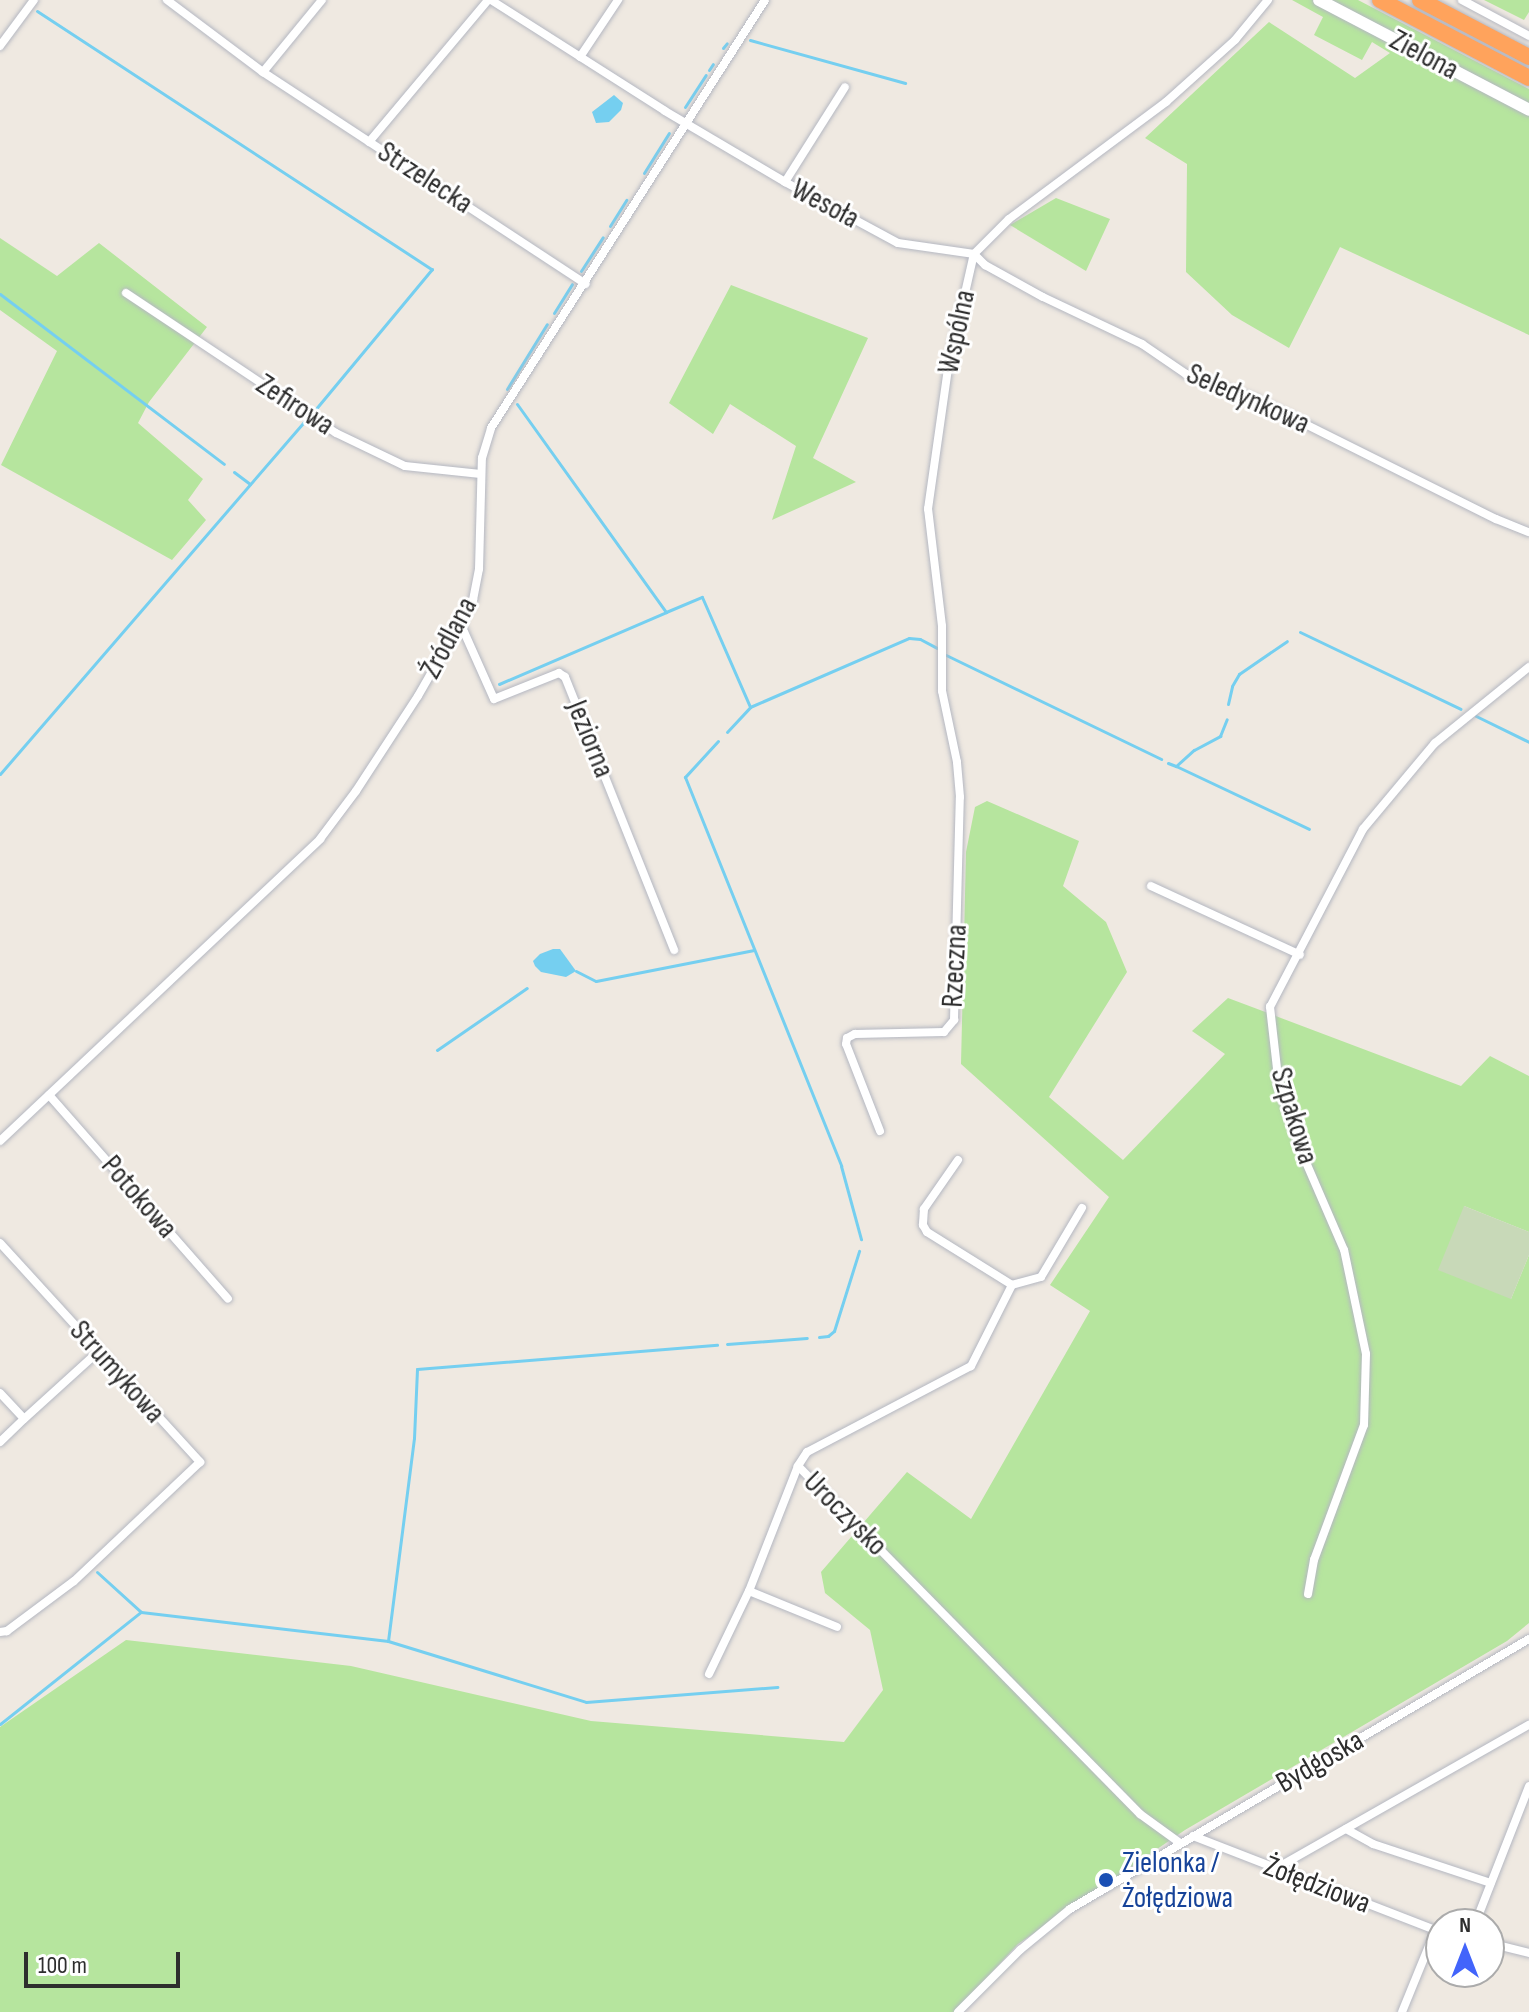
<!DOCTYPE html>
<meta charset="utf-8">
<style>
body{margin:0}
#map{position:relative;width:1529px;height:2012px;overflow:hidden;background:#efe9e1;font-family:"Sofia Sans Condensed",sans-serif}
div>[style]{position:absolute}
.green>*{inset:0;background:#b6e59e}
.cemetery>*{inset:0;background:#c8d9b8}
.water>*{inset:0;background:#75cff0}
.stream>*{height:3px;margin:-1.5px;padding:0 1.5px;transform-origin:1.5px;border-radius:1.5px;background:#75cff0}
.roads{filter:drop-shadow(0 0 2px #b4b7c1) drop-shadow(0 0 2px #b4b7c1)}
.street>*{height:8px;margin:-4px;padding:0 4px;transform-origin:4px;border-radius:4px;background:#fff}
.secondary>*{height:12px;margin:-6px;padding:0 6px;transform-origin:6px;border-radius:6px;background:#fff}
.highway>*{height:16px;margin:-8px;padding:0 8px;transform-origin:8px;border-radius:8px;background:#ffa35c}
.dots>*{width:22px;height:22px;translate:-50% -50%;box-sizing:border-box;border:4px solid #fff;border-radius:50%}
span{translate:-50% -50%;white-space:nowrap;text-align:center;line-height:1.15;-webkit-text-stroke:6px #fff;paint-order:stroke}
.street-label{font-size:30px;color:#2e2e2e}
.transit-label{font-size:30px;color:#164399}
.left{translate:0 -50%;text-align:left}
.north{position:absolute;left:1425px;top:1908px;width:80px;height:80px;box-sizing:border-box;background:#fff;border:2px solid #ababab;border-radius:50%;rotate:0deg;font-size:22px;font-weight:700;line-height:32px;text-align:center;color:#2e2e2e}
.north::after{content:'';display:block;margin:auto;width:28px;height:36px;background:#4264fb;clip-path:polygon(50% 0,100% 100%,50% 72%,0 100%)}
.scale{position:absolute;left:24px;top:1952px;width:156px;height:36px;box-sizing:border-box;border:4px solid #2e2e2e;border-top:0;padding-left:10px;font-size:24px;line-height:28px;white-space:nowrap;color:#2e2e2e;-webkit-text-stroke:6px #fff;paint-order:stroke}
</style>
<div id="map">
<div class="green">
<div style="clip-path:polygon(1292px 0,1358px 0,1529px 89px,1529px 335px,1340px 247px,1289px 348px,1232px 315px,1186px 272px,1187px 164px,1145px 138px,1269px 22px,1355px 78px,1390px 53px,1372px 42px,1362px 60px,1314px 35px,1323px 17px)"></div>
<div style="clip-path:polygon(1484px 0,1529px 0,1529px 12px,1524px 20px)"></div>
<div style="clip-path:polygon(1056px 198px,1110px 219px,1086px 271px,1010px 225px)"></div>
<div style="clip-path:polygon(0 238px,57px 276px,99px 243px,207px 327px,149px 402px,138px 423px,203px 479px,188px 500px,206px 520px,172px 560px,1px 465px,57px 351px,0 310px)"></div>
<div style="clip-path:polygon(731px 285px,868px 338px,813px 458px,856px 482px,772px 520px,796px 446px,730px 404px,713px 434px,669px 403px)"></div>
<div style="clip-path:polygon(987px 801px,1079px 841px,1063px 886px,1106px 922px,1127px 972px,1049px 1097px,1123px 1160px,1225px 1054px,1192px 1031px,1228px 998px,1461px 1086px,1490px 1056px,1529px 1076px,1529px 1232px,1464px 1206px,1511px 1299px,1529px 1255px,1529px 1623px,1507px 1641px,1185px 1830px,1018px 1944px,955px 2012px,0 2012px,0 1727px,126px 1640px,351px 1666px,591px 1721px,844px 1742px,883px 1690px,870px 1630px,825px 1593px,821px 1572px,907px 1472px,971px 1519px,1090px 1311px,1050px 1285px,1109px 1197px,961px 1064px,966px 852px,975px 807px)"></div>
</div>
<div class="cemetery">
<div style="clip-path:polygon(1464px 1206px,1529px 1232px,1529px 1255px,1511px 1299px,1438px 1270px)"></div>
</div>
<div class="water">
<div style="clip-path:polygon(614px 95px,623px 103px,621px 110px,609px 122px,596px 123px,592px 112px)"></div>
<div style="clip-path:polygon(553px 949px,560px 949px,576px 971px,566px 977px,541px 972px,535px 966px,533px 961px,540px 954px)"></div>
</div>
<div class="stream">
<div style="left:37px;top:11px;width:472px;rotate:33.2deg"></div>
<div style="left:432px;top:269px;width:183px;rotate:129.7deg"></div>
<div style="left:750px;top:40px;width:161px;rotate:15.5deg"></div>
<div style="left:723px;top:48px;width:6px;rotate:-51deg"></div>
<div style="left:709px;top:70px;width:7px;rotate:-56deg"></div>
<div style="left:685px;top:107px;width:38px;rotate:-57deg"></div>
<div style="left:644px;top:173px;width:47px;rotate:-58deg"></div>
<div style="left:610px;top:226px;width:31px;rotate:-58deg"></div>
<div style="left:581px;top:271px;width:40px;rotate:-57.1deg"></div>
<div style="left:0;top:294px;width:281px;rotate:37.2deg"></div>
<div style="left:554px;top:313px;width:34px;rotate:-58deg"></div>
<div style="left:507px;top:389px;width:76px;rotate:-58.4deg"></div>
<div style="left:517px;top:404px;width:256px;rotate:54.4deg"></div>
<div style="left:666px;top:612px;width:39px;rotate:-23deg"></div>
<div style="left:702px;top:597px;width:120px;rotate:66.4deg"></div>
<div style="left:234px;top:472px;width:20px;rotate:37deg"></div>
<div style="left:1300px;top:632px;width:178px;rotate:25.6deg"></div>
<div style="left:946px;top:655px;width:239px;rotate:25.8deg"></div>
<div style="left:499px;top:684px;width:182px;rotate:-23.3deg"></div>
<div style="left:1228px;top:704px;width:18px;rotate:-77deg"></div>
<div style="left:1232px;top:686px;width:14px;rotate:-60deg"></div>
<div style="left:1239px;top:674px;width:58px;rotate:-34.5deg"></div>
<div style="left:1476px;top:716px;width:59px;rotate:26.1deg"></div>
<div style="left:727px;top:732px;width:34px;rotate:-47deg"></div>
<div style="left:750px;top:707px;width:173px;rotate:-23.5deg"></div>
<div style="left:909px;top:638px;width:11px;rotate:5deg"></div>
<div style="left:920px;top:639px;width:19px;rotate:28deg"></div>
<div style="left:718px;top:741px;width:49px;rotate:132.5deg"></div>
<div style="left:685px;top:777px;width:419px;rotate:68.1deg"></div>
<div style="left:841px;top:1166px;width:76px;rotate:74.7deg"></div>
<div style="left:1168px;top:763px;width:9px;rotate:21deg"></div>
<div style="left:1176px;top:766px;width:24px;rotate:-42deg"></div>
<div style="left:1194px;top:750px;width:30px;rotate:-28deg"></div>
<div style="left:1220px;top:736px;width:18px;rotate:-68deg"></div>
<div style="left:1176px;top:766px;width:147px;rotate:25.3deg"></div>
<div style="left:0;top:774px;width:468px;rotate:-49.2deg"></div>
<div style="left:576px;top:971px;width:22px;rotate:27deg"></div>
<div style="left:596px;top:981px;width:161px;rotate:-11.1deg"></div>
<div style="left:437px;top:1050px;width:109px;rotate:-34.6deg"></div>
<div style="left:819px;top:1337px;width:9px;rotate:-6deg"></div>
<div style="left:828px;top:1336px;width:8px;rotate:-40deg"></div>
<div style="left:834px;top:1331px;width:84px;rotate:-72.6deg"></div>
<div style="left:727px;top:1344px;width:80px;rotate:-4.3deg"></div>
<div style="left:97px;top:1572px;width:59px;rotate:42.3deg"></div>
<div style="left:388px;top:1641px;width:207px;rotate:17.1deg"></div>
<div style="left:586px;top:1702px;width:192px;rotate:-4.5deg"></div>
<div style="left:0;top:1724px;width:180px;rotate:-38.5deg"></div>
<div style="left:141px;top:1612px;width:249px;rotate:6.7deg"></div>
<div style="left:388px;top:1641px;width:205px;rotate:-82.7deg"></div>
<div style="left:414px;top:1438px;width:69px;rotate:-87.5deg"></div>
<div style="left:417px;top:1369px;width:301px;rotate:-4.6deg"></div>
</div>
<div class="roads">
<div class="street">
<div style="left:167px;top:0;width:120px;rotate:36.9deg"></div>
<div style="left:263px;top:72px;width:386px;rotate:33.3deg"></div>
<div style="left:491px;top:0;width:206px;rotate:32.5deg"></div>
<div style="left:665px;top:111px;width:139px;rotate:30.6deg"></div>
<div style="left:785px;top:182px;width:128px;rotate:28.4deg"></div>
<div style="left:898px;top:243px;width:77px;rotate:8.2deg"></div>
<div style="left:974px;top:254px;width:16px;rotate:45deg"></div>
<div style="left:985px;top:265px;width:66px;rotate:28.9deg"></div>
<div style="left:1043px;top:297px;width:110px;rotate:25.4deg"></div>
<div style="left:1142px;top:344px;width:53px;rotate:34.3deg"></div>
<div style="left:1186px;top:374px;width:76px;rotate:20.1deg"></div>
<div style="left:1257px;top:400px;width:267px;rotate:26.5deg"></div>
<div style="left:1496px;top:519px;width:35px;rotate:22deg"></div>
<div style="left:1462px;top:0;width:76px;rotate:28.2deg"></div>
<div style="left:0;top:46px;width:57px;rotate:-53.5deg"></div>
<div style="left:580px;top:57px;width:69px;rotate:-56.3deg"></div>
<div style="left:263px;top:72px;width:93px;rotate:-50.7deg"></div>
<div style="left:369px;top:142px;width:185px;rotate:-50deg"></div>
<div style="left:785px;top:182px;width:112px;rotate:-57.7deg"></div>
<div style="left:126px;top:293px;width:252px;rotate:33.7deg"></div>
<div style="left:336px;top:433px;width:76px;rotate:25.6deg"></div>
<div style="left:405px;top:466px;width:76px;rotate:6deg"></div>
<div style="left:461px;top:625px;width:81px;rotate:66deg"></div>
<div style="left:494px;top:699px;width:70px;rotate:-21.8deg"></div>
<div style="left:559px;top:673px;width:7px;rotate:34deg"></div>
<div style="left:565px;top:677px;width:294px;rotate:68.2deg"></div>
<div style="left:1151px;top:886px;width:164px;rotate:24.8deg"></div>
<div style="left:49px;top:1095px;width:271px;rotate:48.7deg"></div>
<div style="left:880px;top:1131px;width:93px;rotate:-111.3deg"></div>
<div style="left:846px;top:1044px;width:6px;rotate:-81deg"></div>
<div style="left:847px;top:1038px;width:9px;rotate:-27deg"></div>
<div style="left:855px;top:1034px;width:89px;rotate:-1.3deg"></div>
<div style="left:944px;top:1032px;width:16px;rotate:-50deg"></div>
<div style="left:954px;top:1020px;width:223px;rotate:-88.5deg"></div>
<div style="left:960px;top:797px;width:35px;rotate:-95deg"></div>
<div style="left:957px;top:762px;width:73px;rotate:-101.9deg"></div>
<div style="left:942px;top:691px;width:65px;rotate:-90deg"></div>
<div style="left:942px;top:626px;width:118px;rotate:-96.8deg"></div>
<div style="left:928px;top:509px;width:142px;rotate:-81.9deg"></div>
<div style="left:948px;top:368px;width:117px;rotate:-77.2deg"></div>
<div style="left:974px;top:254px;width:49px;rotate:-45deg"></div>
<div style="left:1009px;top:219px;width:196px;rotate:-36.7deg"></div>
<div style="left:1166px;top:102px;width:93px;rotate:-41.9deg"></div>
<div style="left:1235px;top:40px;width:52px;rotate:-50.5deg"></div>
<div style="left:0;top:1141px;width:440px;rotate:-43.3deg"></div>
<div style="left:320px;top:839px;width:60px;rotate:-53.1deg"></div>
<div style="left:356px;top:791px;width:113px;rotate:-56.9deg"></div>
<div style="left:418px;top:696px;width:111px;rotate:-60.2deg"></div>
<div style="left:473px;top:600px;width:32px;rotate:-79deg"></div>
<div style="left:479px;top:569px;width:111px;rotate:-88.5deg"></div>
<div style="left:482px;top:458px;width:31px;rotate:-73deg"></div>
<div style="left:491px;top:428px;width:508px;rotate:-57.37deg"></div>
<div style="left:958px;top:1160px;width:60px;rotate:124.8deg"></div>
<div style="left:924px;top:1209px;width:16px;rotate:94deg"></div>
<div style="left:923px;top:1225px;width:8px;rotate:60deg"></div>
<div style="left:927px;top:1232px;width:100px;rotate:31.9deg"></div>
<div style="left:1082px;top:1208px;width:80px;rotate:120.7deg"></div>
<div style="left:1041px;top:1277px;width:30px;rotate:165deg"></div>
<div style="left:1012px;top:1285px;width:91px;rotate:116.8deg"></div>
<div style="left:971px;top:1366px;width:185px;rotate:152.3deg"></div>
<div style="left:807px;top:1452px;width:17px;rotate:123deg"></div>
<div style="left:798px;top:1466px;width:488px;rotate:45.5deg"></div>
<div style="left:1140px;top:1814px;width:49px;rotate:35.9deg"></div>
<div style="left:0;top:1243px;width:297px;rotate:47.6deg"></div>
<div style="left:200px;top:1462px;width:173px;rotate:136.6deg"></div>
<div style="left:74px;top:1581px;width:84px;rotate:143.3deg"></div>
<div style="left:7px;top:1631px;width:7px;rotate:172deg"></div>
<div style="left:0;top:1393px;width:35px;rotate:47deg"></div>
<div style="left:24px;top:1419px;width:100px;rotate:-42.2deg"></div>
<div style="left:0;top:1442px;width:33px;rotate:-44deg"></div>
<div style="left:749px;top:1591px;width:95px;rotate:22.2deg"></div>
<div style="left:1308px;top:1594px;width:35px;rotate:-80deg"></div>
<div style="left:1314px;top:1560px;width:144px;rotate:-69.7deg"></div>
<div style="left:1364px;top:1425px;width:71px;rotate:-88.4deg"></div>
<div style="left:1366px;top:1354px;width:106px;rotate:-101.9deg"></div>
<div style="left:1344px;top:1250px;width:98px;rotate:-113.4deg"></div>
<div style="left:1305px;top:1160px;width:78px;rotate:-109.4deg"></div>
<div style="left:1279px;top:1086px;width:80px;rotate:-96.5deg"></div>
<div style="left:1270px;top:1007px;width:201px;rotate:-62.4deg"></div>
<div style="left:1363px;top:829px;width:112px;rotate:-50.1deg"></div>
<div style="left:1435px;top:743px;width:121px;rotate:-39deg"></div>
<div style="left:709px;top:1674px;width:92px;rotate:-64.3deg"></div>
<div style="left:749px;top:1591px;width:134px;rotate:-68.6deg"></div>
<div style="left:1346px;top:1829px;width:31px;rotate:29deg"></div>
<div style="left:1373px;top:1844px;width:124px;rotate:18.3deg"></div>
<div style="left:1193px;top:1836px;width:266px;rotate:21.2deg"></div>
<div style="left:1275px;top:1869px;width:292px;rotate:-29.6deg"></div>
<div style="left:1475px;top:1924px;width:148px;rotate:-68.6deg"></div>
<div style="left:1489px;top:1943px;width:41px;rotate:14deg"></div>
<div style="left:958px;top:2012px;width:88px;rotate:-45deg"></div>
<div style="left:1020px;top:1950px;width:65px;rotate:-39.4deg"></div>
<div style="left:1070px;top:1909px;width:533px;rotate:-30.47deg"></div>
<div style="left:1402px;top:2012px;width:87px;rotate:-67.8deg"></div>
</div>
<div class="secondary">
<div style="left:1319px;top:0;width:237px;rotate:27.6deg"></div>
</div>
<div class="highway">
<div style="left:1380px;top:0;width:168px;rotate:27.6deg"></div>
<div style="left:1420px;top:0;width:123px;rotate:27.6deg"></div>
</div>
</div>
<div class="dots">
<div style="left:1106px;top:1880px;background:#1a4fb4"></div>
</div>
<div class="street-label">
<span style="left:1424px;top:55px;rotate:28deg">Zielona</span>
<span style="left:425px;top:178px;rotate:33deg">Strzelecka</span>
<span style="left:825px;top:204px;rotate:28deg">Wesoła</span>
<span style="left:957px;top:332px;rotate:-78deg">Wspólna</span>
<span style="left:1248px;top:399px;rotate:24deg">Seledynkowa</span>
<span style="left:295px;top:405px;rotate:33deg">Zefirowa</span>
<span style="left:449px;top:638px;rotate:-62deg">Źródlana</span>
<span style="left:590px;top:739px;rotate:68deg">Jeziorna</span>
<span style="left:955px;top:966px;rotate:-87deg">Rzeczna</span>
<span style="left:1294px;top:1116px;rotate:73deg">Szpakowa</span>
<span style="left:139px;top:1197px;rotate:49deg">Potokowa</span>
<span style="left:117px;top:1372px;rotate:48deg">Strumykowa</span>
<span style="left:845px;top:1514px;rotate:45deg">Uroczysko</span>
<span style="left:1320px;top:1762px;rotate:-30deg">Bydgoska</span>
<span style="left:1317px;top:1885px;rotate:21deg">Żołędziowa</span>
</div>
<div class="transit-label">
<span class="left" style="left:1122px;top:1880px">Zielonka /<br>Żołędziowa</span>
</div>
<div class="north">N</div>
<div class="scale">100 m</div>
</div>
